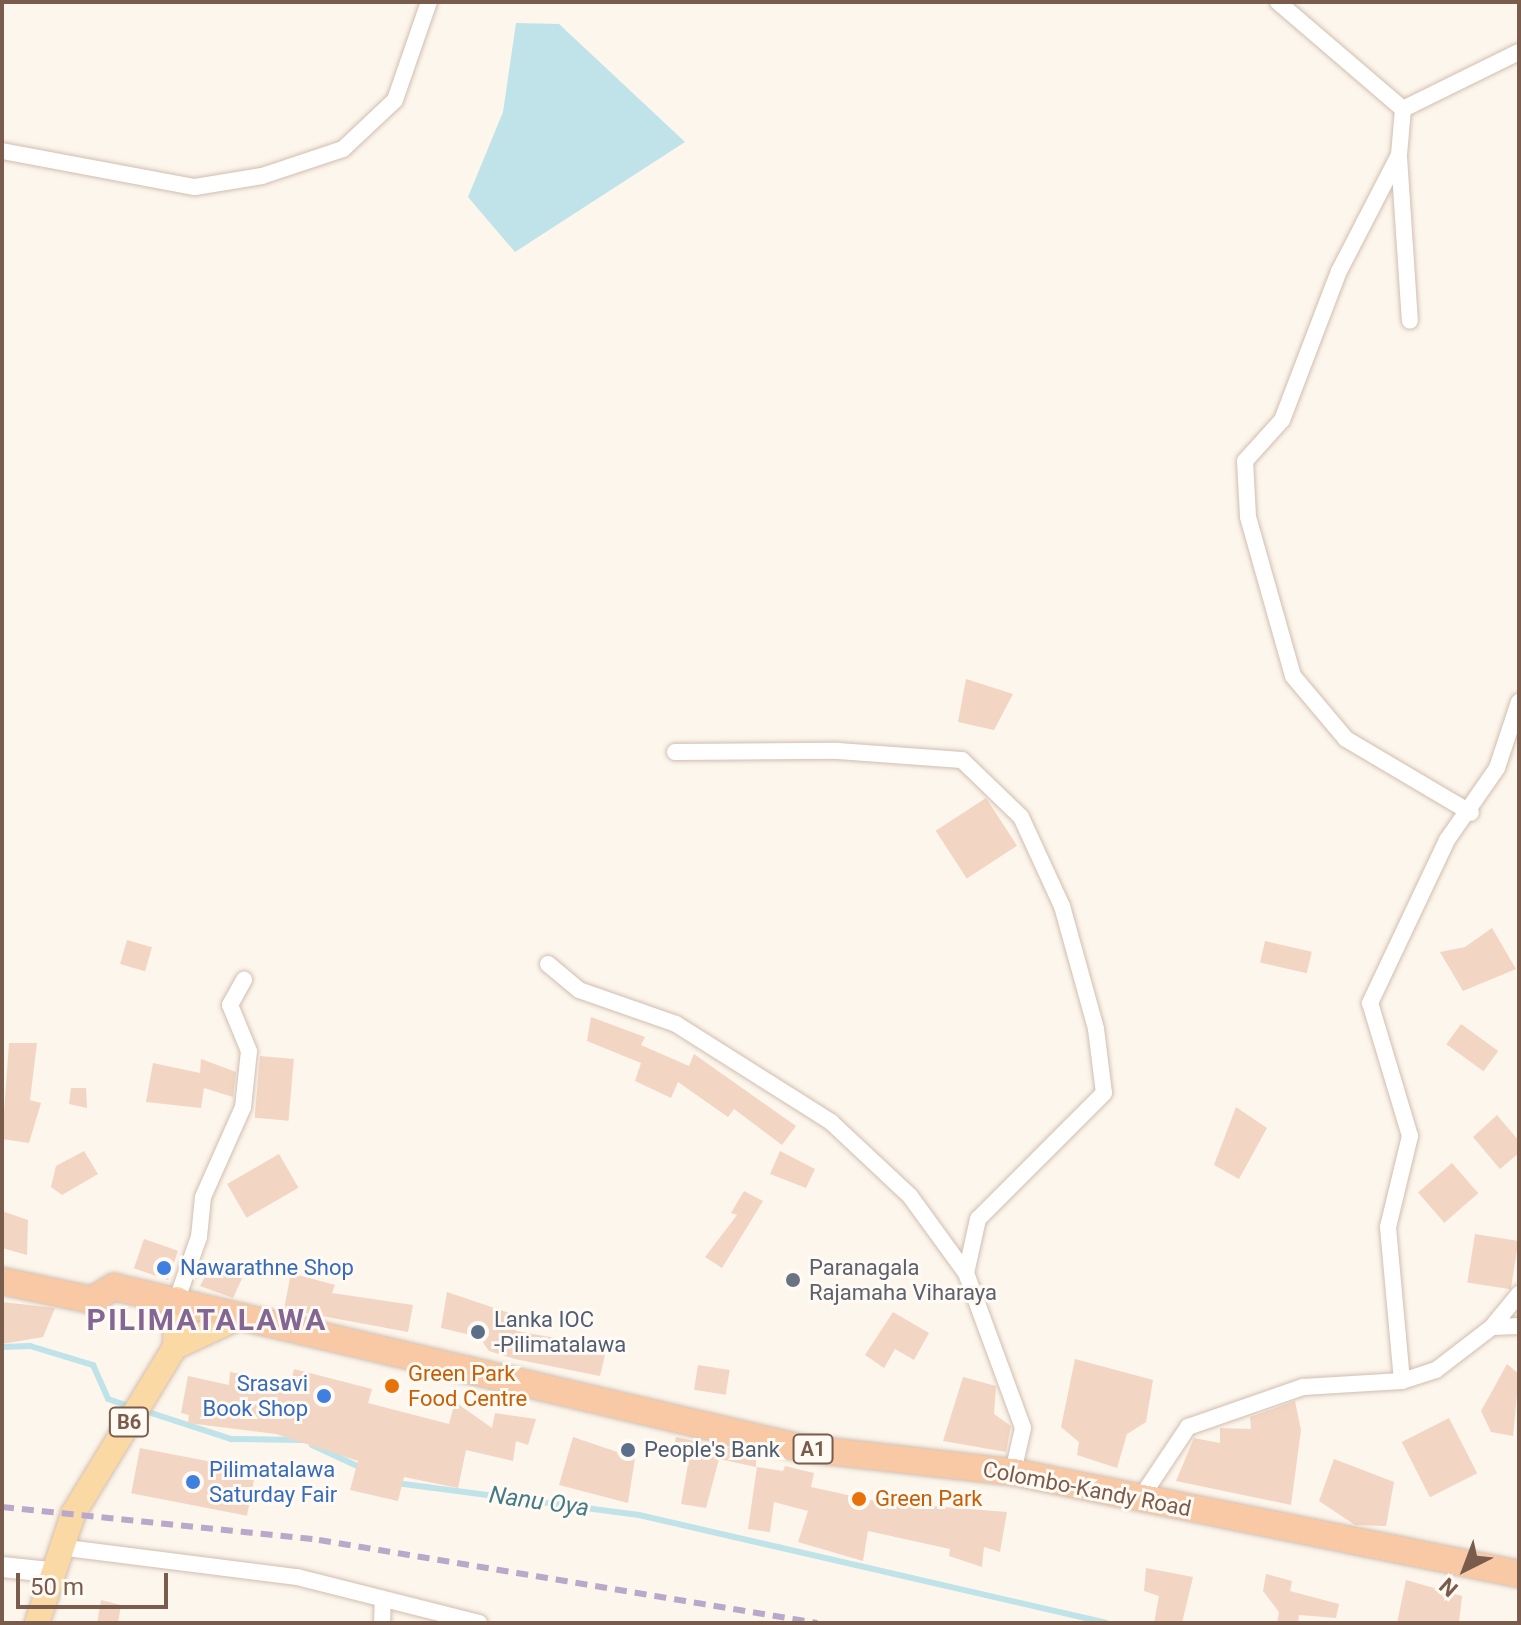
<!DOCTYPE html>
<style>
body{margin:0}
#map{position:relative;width:1521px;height:1625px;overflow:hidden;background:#fdf6ec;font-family:Roboto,sans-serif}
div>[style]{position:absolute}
.water>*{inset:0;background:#bfe3e8}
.stream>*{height:6px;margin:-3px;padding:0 3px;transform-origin:3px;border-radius:3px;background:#bfe3e8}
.building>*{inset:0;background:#f3d5c3;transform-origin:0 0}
.roads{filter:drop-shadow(0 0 2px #d1beb0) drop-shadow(0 0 2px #d1beb0)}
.minor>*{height:16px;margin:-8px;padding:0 8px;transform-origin:8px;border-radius:8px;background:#fff}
.tertiary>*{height:20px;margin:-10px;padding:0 10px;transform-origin:10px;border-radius:10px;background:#fff}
.primary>*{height:24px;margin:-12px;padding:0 12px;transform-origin:12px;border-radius:12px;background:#fbd9a5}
.trunk>*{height:26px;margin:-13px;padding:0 13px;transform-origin:13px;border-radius:13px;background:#f9c8a4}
.rail>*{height:6px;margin-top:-3px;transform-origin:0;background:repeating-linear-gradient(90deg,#b9a8c9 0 12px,transparent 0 20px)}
.dots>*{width:22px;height:22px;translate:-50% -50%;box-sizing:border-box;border:4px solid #fffaf3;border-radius:50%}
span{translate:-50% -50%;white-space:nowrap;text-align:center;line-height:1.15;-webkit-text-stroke:6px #fffaf3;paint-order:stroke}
.shield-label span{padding:2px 6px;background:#fffaf3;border:2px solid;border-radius:6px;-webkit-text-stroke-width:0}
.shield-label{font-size:20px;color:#7a5c4d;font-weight:700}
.worship-label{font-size:22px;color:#5b616d}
.left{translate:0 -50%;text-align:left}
.shop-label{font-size:22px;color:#366cbe}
.right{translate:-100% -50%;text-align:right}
.service-label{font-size:22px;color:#4e5e75}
.food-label{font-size:22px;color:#c56008}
.street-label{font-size:22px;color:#7a5c4d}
.water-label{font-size:24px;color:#437c86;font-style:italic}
.district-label{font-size:30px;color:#846695;font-weight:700;letter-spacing:2px}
.frame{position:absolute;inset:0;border:4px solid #7a5c4d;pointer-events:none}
.north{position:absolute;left:1425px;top:1529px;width:80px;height:80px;-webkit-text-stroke:6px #fffaf3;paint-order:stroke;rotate:222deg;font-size:22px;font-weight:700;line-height:32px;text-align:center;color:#7a5c4d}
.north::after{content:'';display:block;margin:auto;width:28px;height:36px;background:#7a5c4d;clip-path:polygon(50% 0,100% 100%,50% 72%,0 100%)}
.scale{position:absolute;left:16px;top:1573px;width:152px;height:36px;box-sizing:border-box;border:4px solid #7a5c4d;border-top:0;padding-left:10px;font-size:24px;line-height:28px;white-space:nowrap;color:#7a5c4d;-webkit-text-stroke:6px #fffaf3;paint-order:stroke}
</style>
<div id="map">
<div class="water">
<div style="clip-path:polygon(516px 23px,559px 24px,685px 142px,515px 252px,468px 197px,503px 112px)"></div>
</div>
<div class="stream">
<div style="left:2px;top:1347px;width:28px;rotate:-2deg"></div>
<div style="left:30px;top:1346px;width:66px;rotate:16.8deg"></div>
<div style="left:93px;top:1365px;width:37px;rotate:66deg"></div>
<div style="left:108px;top:1399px;width:24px;rotate:19deg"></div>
<div style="left:142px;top:1410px;width:94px;rotate:18deg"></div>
<div style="left:231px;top:1439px;width:71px;rotate:0.8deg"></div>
<div style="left:312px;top:1445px;width:57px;rotate:24.8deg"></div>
<div style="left:396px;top:1483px;width:245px;rotate:7.5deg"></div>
<div style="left:639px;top:1515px;width:479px;rotate:13deg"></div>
</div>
<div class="building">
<div style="clip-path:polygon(966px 679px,1013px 694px,994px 730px,958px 722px)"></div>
<div style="left:986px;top:798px;width:57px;height:60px;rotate:57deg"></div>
<div style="clip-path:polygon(1492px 928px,1516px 969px,1463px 991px,1440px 952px,1465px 947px)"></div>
<div style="left:127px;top:940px;width:26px;height:25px;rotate:16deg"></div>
<div style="left:1265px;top:941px;width:48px;height:22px;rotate:13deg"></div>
<div style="clip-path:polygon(591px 1017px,645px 1037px,641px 1045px,689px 1066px,694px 1054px,796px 1126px,782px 1145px,734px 1109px,728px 1117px,678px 1082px,671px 1098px,635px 1081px,641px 1063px,587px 1041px)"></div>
<div style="left:1461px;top:1024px;width:46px;height:25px;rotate:36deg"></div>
<div style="clip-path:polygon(9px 1043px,37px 1043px,30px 1100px,41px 1103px,29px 1143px,2px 1139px)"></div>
<div style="left:260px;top:1056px;width:34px;height:62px;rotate:5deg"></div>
<div style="clip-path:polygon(201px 1059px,236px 1072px,233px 1097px,204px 1088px,201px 1108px,146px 1102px,153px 1063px,200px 1073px)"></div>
<div style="clip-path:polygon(71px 1088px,86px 1088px,87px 1108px,69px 1104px)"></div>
<div style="clip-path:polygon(1236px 1107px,1267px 1128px,1239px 1179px,1214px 1165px)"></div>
<div style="clip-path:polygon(1497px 1115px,1519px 1141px,1519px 1153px,1500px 1169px,1473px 1137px)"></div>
<div style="clip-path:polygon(84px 1151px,98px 1174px,62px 1195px,51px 1187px,56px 1166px)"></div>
<div style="clip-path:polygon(780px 1151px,815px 1169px,806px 1188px,770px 1174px)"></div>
<div style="left:279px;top:1154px;width:39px;height:60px;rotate:60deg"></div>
<div style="left:1452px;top:1163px;width:40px;height:45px;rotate:49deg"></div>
<div style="clip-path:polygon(744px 1191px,763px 1201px,722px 1268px,705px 1257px,737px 1215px,731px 1213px)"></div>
<div style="clip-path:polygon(2px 1211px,28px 1220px,27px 1255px,2px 1248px)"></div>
<div style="left:1475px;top:1234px;width:44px;height:49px;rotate:9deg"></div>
<div style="left:144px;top:1239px;width:36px;height:31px;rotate:19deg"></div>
<div style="clip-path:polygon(212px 1263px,246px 1270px,233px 1298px,200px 1286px)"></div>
<div style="clip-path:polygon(291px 1273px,335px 1285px,332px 1293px,413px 1305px,408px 1332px,284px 1309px)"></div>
<div style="clip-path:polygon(447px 1292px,521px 1317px,516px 1331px,607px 1347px,600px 1376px,515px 1359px,489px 1351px,479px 1337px,441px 1328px)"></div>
<div style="clip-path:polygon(2px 1302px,55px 1308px,43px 1337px,2px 1344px)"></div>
<div style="clip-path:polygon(893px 1312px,929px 1333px,914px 1360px,895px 1349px,884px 1368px,865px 1355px)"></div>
<div style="clip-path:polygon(1075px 1359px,1153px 1380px,1146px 1422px,1127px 1434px,1117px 1468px,1077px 1455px,1079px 1442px,1061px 1427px)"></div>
<div style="clip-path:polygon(1507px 1364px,1519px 1374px,1513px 1436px,1491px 1432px,1481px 1411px)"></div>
<div style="left:698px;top:1365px;width:32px;height:25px;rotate:9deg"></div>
<div style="clip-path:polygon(294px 1369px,372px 1389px,368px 1403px,449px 1424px,455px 1402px,492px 1428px,495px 1413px,536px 1419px,528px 1445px,516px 1441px,513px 1461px,466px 1450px,458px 1488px,404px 1477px,398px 1501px,350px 1490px,358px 1461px,276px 1434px,188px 1423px,189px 1415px,181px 1413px,188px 1376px,229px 1385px,230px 1372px,291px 1384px)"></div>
<div style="clip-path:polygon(963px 1377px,996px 1386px,994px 1414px,1011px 1426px,1006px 1452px,943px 1441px)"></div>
<div style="clip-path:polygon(1295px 1401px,1301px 1430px,1291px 1505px,1176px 1481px,1194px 1438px,1220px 1443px,1220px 1428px,1251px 1429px,1250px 1417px)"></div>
<div style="left:1449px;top:1418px;width:62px;height:53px;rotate:63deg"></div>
<div style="clip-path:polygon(573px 1437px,635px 1458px,628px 1503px,559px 1485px)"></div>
<div style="clip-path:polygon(676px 1437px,756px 1454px,756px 1467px,719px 1459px,706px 1508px,681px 1504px,689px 1458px,672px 1454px)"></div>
<div style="left:140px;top:1448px;width:118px;height:46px;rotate:11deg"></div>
<div style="clip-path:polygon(1334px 1459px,1394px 1482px,1386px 1526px,1355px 1525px,1319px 1501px)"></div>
<div style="clip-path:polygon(785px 1466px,814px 1473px,811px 1487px,880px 1502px,1007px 1512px,1000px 1552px,984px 1547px,982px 1567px,949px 1556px,950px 1549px,868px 1531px,863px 1561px,798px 1542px,808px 1511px,774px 1502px,770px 1532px,748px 1529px,757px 1467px,783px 1471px)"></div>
<div style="clip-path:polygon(1146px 1568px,1193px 1577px,1182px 1623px,1154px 1623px,1159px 1596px,1144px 1591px)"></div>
<div style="clip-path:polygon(1266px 1574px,1292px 1581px,1290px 1591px,1339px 1604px,1336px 1618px,1299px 1615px,1298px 1623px,1277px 1623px,1279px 1612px,1263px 1591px)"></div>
<div style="clip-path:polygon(1406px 1580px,1462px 1596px,1459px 1623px,1397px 1623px)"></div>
<div style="clip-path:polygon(101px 1600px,121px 1605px,118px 1623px,97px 1623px)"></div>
</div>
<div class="roads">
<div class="minor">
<div style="left:1278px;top:2px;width:165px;rotate:40.6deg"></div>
<div style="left:1403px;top:109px;width:129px;rotate:-26.2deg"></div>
<div style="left:1403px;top:109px;width:46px;rotate:95deg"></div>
<div style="left:1399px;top:155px;width:131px;rotate:117.3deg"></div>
<div style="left:1339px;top:271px;width:160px;rotate:110.9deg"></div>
<div style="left:1282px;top:420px;width:55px;rotate:132.1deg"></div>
<div style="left:1245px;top:461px;width:56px;rotate:86.9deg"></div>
<div style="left:1248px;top:517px;width:165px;rotate:74.2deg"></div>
<div style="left:1293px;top:676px;width:82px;rotate:49.9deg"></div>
<div style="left:1346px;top:739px;width:145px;rotate:30.6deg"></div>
<div style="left:2px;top:151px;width:196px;rotate:10.6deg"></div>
<div style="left:195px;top:187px;width:68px;rotate:-9.3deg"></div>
<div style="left:262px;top:176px;width:85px;rotate:-18.4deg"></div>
<div style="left:343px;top:149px;width:71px;rotate:-43.3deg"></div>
<div style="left:395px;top:100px;width:104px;rotate:-70.9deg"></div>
<div style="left:1399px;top:157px;width:164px;rotate:86.2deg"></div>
<div style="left:675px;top:752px;width:163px;rotate:-0.4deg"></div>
<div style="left:838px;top:751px;width:124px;rotate:4.2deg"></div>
<div style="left:962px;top:760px;width:82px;rotate:44deg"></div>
<div style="left:1021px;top:817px;width:98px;rotate:65.3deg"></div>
<div style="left:1062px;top:906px;width:128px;rotate:74.5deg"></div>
<div style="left:1096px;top:1029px;width:64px;rotate:82.9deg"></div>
<div style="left:1104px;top:1093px;width:178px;rotate:135deg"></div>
<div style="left:978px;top:1219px;width:55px;rotate:102.5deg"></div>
<div style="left:966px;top:1273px;width:165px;rotate:69.8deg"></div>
<div style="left:1023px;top:1428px;width:45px;rotate:102.8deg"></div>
<div style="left:548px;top:964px;width:40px;rotate:40deg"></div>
<div style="left:579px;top:990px;width:103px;rotate:19.3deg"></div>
<div style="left:676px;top:1024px;width:183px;rotate:32.3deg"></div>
<div style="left:831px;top:1122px;width:108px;rotate:43.1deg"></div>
<div style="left:910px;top:1196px;width:95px;rotate:54deg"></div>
<div style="left:177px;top:1299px;width:66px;rotate:-70.5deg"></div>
<div style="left:199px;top:1237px;width:40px;rotate:-84.3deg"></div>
<div style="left:203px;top:1197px;width:98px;rotate:-66deg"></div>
<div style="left:243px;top:1107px;width:56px;rotate:-83.9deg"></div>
<div style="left:249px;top:1051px;width:50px;rotate:-112.4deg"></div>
<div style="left:230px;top:1005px;width:29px;rotate:-61deg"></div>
<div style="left:1492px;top:1327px;width:43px;rotate:-50.7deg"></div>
<div style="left:1402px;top:1381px;width:155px;rotate:-95.2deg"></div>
<div style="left:1388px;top:1227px;width:94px;rotate:-76.4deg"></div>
<div style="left:1410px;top:1136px;width:139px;rotate:-106.7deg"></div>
<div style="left:1370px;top:1003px;width:180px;rotate:-64.7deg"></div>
<div style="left:1447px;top:840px;width:88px;rotate:-55.2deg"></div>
<div style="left:1497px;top:768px;width:70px;rotate:-71.6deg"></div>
<div style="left:1140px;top:1499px;width:87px;rotate:-56.3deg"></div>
<div style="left:1188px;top:1427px;width:122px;rotate:-19.2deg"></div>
<div style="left:1303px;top:1387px;width:99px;rotate:-3.5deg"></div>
<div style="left:1402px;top:1381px;width:36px;rotate:-18deg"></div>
<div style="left:1436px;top:1370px;width:71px;rotate:-37.5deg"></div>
<div style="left:1492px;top:1327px;width:27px;rotate:-2deg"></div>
<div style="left:59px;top:1547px;width:240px;rotate:7.2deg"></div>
<div style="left:297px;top:1577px;width:188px;rotate:14.2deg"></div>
<div style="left:382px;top:1623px;width:24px;rotate:-88deg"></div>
</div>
<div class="tertiary">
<div style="left:2px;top:1567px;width:48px;rotate:5.9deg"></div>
</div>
<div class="primary">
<div style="left:175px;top:1347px;width:74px;rotate:-24.8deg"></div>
<div style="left:175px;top:1347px;width:48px;rotate:-87.6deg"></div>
<div style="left:37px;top:1623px;width:115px;rotate:-71.7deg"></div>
<div style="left:73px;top:1514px;width:196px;rotate:-58.6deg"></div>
</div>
<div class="trunk">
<div style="left:2px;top:1281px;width:92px;rotate:11.9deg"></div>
<div style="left:92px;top:1300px;width:26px;rotate:-31deg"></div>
<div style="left:114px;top:1287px;width:706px;rotate:13.19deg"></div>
<div style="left:801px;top:1448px;width:213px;rotate:6.5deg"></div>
<div style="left:1013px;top:1472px;width:516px;rotate:11.4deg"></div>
</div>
</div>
<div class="rail">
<div style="left:2px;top:1507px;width:319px;rotate:5.9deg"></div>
<div style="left:319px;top:1540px;width:505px;rotate:9.46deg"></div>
</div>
<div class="dots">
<div style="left:164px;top:1268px;background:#3f7fe0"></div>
<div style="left:793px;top:1280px;background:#6b7280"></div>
<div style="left:478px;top:1332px;background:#5c6f8a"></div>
<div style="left:392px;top:1386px;background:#e8710a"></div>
<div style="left:324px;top:1396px;background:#3f7fe0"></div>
<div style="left:628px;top:1450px;background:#5c6f8a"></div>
<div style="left:193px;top:1482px;background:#3f7fe0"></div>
<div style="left:859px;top:1499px;background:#e8710a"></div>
</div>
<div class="shield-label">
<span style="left:129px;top:1422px">B6</span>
<span style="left:813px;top:1449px">A1</span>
</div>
<div class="worship-label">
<span class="left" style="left:809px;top:1280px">Paranagala<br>Rajamaha Viharaya</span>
</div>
<div class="shop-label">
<span class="left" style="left:180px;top:1268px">Nawarathne Shop</span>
<span class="right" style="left:308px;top:1396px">Srasavi<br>Book Shop</span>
<span class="left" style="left:209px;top:1482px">Pilimatalawa<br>Saturday Fair</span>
</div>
<div class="service-label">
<span class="left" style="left:494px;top:1332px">Lanka IOC<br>-Pilimatalawa</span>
<span class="left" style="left:644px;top:1450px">People's Bank</span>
</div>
<div class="food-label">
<span class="left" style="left:408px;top:1386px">Green Park<br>Food Centre</span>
<span class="left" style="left:875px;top:1499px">Green Park</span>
</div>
<div class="street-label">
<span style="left:1087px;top:1489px;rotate:11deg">Colombo-Kandy Road</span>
</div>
<div class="water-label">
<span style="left:539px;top:1502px;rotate:8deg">Nanu Oya</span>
</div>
<div class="district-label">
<span style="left:207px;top:1320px">PILIMATALAWA</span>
</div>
<div class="frame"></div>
<div class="north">N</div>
<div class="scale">50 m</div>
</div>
